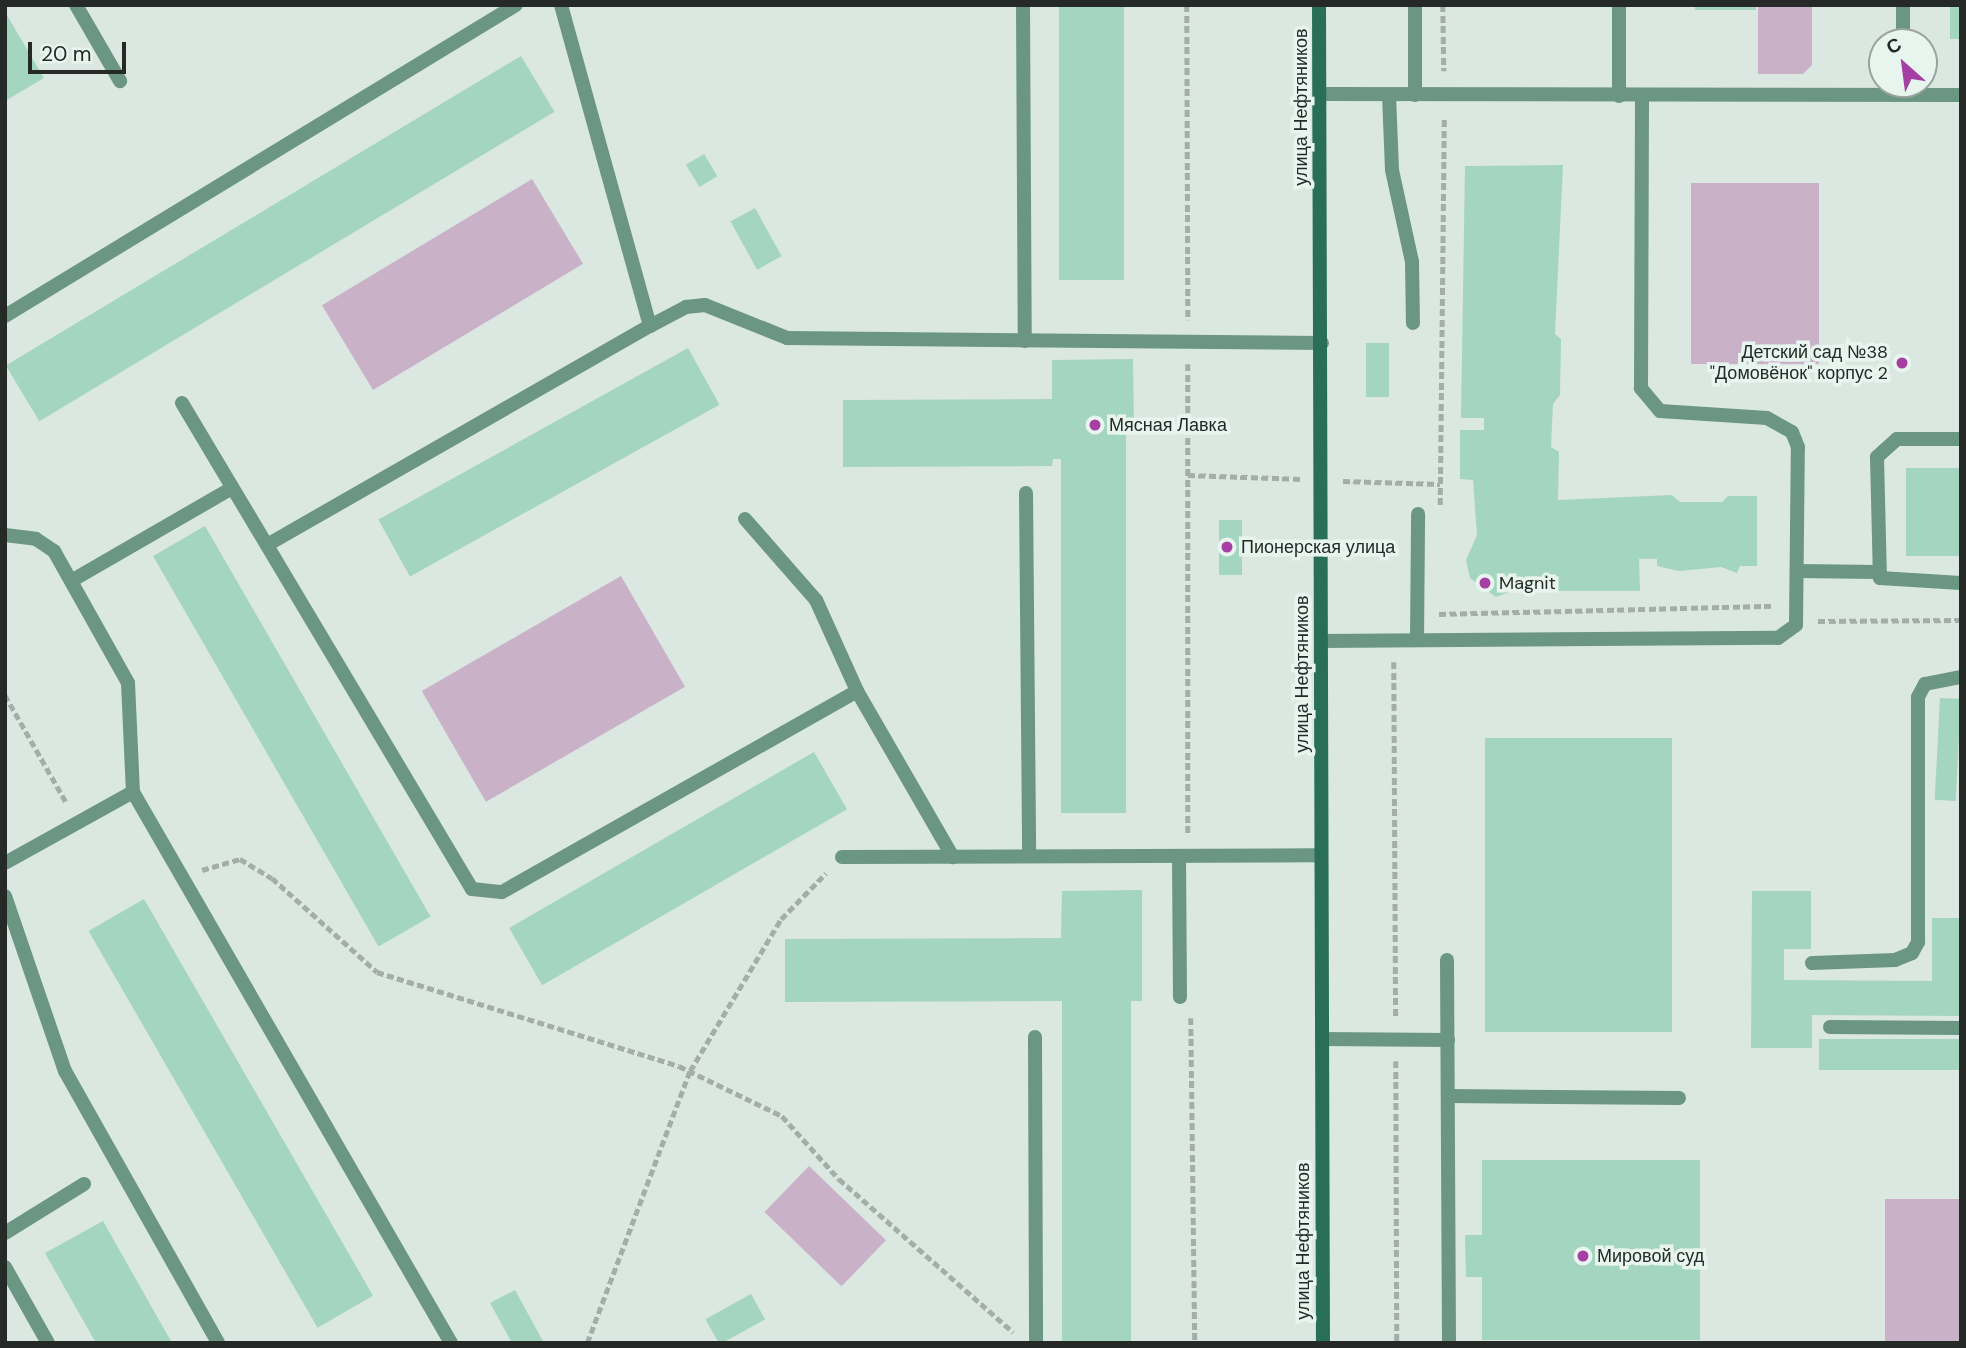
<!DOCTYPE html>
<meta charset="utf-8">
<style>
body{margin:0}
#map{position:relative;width:1966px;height:1348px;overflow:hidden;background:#dbe7e1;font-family:"DM Sans",sans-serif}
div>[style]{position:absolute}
.green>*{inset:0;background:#c9b2c7;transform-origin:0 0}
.building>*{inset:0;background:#a4d5c0;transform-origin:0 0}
.path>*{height:4.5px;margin-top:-2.25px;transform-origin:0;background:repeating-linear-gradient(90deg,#a4aea9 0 7px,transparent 0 10.5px)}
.service>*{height:14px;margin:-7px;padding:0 7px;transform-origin:7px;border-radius:7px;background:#6b9684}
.secondary>*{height:14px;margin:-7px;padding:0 7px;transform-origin:7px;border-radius:7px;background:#296f57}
.dots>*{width:19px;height:19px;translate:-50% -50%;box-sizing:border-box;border:4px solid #e8f5ef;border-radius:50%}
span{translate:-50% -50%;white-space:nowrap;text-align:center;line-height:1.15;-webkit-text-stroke:7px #e8f5ef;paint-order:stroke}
.street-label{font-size:18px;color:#252927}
.poi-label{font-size:18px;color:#252927}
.right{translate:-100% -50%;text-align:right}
.left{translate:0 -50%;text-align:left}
.frame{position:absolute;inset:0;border:7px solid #252927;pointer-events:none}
.north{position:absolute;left:1868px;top:28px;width:70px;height:70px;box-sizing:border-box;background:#e8f5ef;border:2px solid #9aa39f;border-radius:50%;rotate:332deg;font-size:19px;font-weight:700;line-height:28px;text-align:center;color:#252927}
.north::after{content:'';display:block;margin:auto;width:24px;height:32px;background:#a53fa4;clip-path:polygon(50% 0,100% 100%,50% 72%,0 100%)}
.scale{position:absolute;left:28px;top:42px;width:98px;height:32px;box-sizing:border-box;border:4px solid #252927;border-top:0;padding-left:9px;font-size:21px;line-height:24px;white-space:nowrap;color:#252927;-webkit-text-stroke:5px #e8f5ef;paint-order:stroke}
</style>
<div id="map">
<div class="green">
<div style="clip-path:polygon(1758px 5px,1812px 5px,1812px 65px,1803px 74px,1758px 74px)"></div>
<div style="left:532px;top:179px;width:99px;height:245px;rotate:59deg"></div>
<div style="left:1691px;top:183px;width:128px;height:181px"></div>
<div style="left:621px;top:576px;width:128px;height:230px;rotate:60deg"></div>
<div style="left:809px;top:1166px;width:107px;height:64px;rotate:44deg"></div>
<div style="left:1885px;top:1199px;width:76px;height:144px"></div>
</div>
<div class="building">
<div style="left:1059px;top:5px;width:65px;height:275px"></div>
<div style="left:1695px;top:5px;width:61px;height:5px"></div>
<div style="left:1950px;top:5px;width:11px;height:34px"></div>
<div style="clip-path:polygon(5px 12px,44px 78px,5px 101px)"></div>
<div style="left:521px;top:56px;width:65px;height:601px;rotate:59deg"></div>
<div style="left:704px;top:154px;width:26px;height:21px;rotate:59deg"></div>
<div style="clip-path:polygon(1563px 165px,1555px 334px,1561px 339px,1560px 395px,1553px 404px,1551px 447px,1559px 452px,1558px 500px,1672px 495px,1680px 502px,1722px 502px,1728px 496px,1757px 496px,1757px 566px,1740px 566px,1737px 573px,1721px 567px,1679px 571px,1657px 566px,1657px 559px,1639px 559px,1640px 591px,1531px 591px,1527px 586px,1496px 597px,1470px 578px,1466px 560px,1477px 535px,1473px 480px,1460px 479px,1460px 430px,1484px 430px,1484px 418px,1461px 418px,1465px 166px)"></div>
<div style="left:755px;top:208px;width:55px;height:28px;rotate:61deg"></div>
<div style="left:1366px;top:343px;width:23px;height:54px"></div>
<div style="left:688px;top:348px;width:65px;height:354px;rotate:61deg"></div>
<div style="clip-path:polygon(1133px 359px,1134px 430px,1126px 430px,1126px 813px,1061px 813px,1061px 459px,1053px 459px,1052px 466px,843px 467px,843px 400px,1052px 399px,1052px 360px)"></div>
<div style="left:1961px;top:468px;width:88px;height:55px;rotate:90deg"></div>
<div style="left:1219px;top:520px;width:23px;height:55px"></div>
<div style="left:205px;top:526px;width:451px;height:60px;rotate:60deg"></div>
<div style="left:1940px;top:698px;width:21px;height:102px;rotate:3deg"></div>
<div style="left:1485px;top:738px;width:187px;height:294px"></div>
<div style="left:814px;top:752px;width:66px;height:352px;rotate:60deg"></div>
<div style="clip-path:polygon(1142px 890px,1142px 1001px,1131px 1001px,1131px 1343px,1062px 1343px,1062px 1001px,785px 1002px,785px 939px,1061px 938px,1062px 891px)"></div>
<div style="clip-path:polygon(1752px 891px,1811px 891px,1811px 949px,1784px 949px,1784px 980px,1932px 981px,1932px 918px,1961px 918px,1961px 1016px,1812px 1015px,1812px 1048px,1751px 1048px)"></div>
<div style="left:144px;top:899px;width:458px;height:64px;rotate:60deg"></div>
<div style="left:1819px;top:1039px;width:142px;height:31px"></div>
<div style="clip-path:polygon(1482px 1160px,1700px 1160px,1700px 1340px,1482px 1340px,1482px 1277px,1466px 1277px,1465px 1235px,1482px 1235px)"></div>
<div style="clip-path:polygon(103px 1221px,172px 1343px,96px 1343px,45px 1253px)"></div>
<div style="clip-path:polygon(515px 1290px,544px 1343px,512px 1343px,490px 1303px)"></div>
<div style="left:751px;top:1294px;width:29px;height:52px;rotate:61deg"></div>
</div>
<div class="path">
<div style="left:1187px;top:5px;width:315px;rotate:89.8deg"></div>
<div style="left:1443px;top:5px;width:66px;rotate:89.1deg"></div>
<div style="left:1188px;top:364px;width:470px;rotate:90deg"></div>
<div style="left:1188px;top:475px;width:112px;rotate:2deg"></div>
<div style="left:1343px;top:481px;width:97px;rotate:1.8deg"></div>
<div style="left:1440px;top:505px;width:387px;rotate:-89.4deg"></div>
<div style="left:1439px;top:614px;width:335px;rotate:-1.4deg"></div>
<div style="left:1818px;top:621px;width:143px;rotate:-0.4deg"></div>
<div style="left:1394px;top:662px;width:356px;rotate:89.7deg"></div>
<div style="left:5px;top:695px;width:123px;rotate:60.3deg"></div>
<div style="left:202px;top:870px;width:40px;rotate:-16deg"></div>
<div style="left:240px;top:859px;width:37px;rotate:31deg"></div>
<div style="left:272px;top:878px;width:141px;rotate:41.8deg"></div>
<div style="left:377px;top:972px;width:316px;rotate:17.3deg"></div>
<div style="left:679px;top:1066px;width:114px;rotate:25.9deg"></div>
<div style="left:782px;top:1116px;width:85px;rotate:47.9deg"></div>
<div style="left:839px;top:1179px;width:232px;rotate:41.3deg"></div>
<div style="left:1191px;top:1018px;width:325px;rotate:89.3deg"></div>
<div style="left:1396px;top:1061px;width:282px;rotate:89.8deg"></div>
<div style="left:587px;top:1343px;width:291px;rotate:-69.3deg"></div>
<div style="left:690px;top:1071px;width:177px;rotate:-59.1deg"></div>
<div style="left:781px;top:919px;width:64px;rotate:-45.6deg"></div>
</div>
<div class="service">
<div style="left:76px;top:5px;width:88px;rotate:59.9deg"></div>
<div style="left:1023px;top:5px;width:336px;rotate:89.7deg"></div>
<div style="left:1903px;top:42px;width:37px;rotate:-90deg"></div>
<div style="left:1320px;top:94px;width:641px;rotate:0.09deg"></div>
<div style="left:1389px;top:95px;width:75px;rotate:87.7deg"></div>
<div style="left:1392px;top:170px;width:94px;rotate:77.7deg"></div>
<div style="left:1412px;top:262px;width:61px;rotate:89.1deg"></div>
<div style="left:1415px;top:95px;width:90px;rotate:-90deg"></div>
<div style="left:1619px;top:96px;width:91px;rotate:-90deg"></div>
<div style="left:5px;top:316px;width:598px;rotate:-31.33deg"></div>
<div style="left:650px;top:326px;width:41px;rotate:-27.8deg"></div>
<div style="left:686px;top:307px;width:19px;rotate:-6deg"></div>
<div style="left:705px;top:305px;width:88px;rotate:21.9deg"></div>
<div style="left:787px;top:338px;width:535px;rotate:0.54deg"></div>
<div style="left:182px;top:403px;width:566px;rotate:59.18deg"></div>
<div style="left:472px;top:889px;width:30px;rotate:6deg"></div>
<div style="left:502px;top:892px;width:408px;rotate:-29.5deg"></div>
<div style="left:1961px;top:439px;width:64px;rotate:180deg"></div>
<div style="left:1897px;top:439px;width:27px;rotate:138deg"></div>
<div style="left:1877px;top:457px;width:121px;rotate:88.6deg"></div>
<div style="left:1880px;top:578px;width:81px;rotate:3.5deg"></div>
<div style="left:1026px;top:493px;width:363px;rotate:89.5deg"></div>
<div style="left:745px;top:519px;width:108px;rotate:48.8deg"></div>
<div style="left:816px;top:600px;width:100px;rotate:65.7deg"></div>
<div style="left:857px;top:691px;width:192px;rotate:60deg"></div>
<div style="left:5px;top:535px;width:31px;rotate:7deg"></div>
<div style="left:36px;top:539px;width:22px;rotate:34deg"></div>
<div style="left:54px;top:551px;width:151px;rotate:60.7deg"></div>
<div style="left:128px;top:683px;width:109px;rotate:87.4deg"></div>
<div style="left:133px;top:792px;width:636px;rotate:60.01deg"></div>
<div style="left:267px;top:545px;width:441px;rotate:-29.8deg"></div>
<div style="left:650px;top:326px;width:333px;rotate:-105.5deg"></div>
<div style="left:1798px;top:571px;width:79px;rotate:0.7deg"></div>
<div style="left:71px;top:581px;width:186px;rotate:-30deg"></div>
<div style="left:1417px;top:640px;width:126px;rotate:-89.5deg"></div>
<div style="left:1321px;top:641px;width:457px;rotate:-0.4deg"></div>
<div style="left:1778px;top:638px;width:22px;rotate:-36deg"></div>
<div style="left:1796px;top:625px;width:178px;rotate:-89.4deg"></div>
<div style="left:1798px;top:447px;width:16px;rotate:-112deg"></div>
<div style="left:1792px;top:432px;width:29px;rotate:-151deg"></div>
<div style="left:1767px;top:418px;width:107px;rotate:-176.3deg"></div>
<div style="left:1660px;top:411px;width:30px;rotate:-130deg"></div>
<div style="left:1641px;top:388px;width:291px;rotate:-89.8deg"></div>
<div style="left:1179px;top:856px;width:141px;rotate:89.6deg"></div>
<div style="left:842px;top:857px;width:479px;rotate:-0.2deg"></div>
<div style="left:5px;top:863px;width:146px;rotate:-29deg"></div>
<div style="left:5px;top:896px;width:185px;rotate:71.1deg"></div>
<div style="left:65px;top:1071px;width:312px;rotate:60.6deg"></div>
<div style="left:1447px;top:960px;width:383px;rotate:89.7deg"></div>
<div style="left:1812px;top:963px;width:83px;rotate:-2.1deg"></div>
<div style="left:1895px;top:960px;width:18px;rotate:-22deg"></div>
<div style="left:1912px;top:953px;width:13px;rotate:-61deg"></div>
<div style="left:1918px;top:942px;width:245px;rotate:-90deg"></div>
<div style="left:1918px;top:697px;width:15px;rotate:-62deg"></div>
<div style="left:1925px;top:684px;width:37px;rotate:-11deg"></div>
<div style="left:1830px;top:1027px;width:131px;rotate:0.4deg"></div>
<div style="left:1035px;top:1037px;width:306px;rotate:89.8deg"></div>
<div style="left:1322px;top:1039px;width:126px;rotate:0.5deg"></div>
<div style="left:1448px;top:1096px;width:231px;rotate:0.5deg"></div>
<div style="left:5px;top:1233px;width:93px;rotate:-31.8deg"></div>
<div style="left:5px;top:1267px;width:87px;rotate:60.5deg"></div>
</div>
<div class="secondary">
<div style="left:1319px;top:5px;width:1338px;rotate:89.83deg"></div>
</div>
<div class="dots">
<div style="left:1902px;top:363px;background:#a53fa4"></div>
<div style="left:1095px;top:425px;background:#a53fa4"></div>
<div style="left:1227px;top:547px;background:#a53fa4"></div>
<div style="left:1485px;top:583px;background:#a53fa4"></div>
<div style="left:1583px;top:1256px;background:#a53fa4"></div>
</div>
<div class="street-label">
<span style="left:1301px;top:107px;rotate:-90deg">улица Нефтяников</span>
<span style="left:1302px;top:674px;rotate:-90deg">улица Нефтяников</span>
<span style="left:1303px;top:1241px;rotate:-90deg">улица Нефтяников</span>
</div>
<div class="poi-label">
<span class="right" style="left:1888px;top:363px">Детский сад №38<br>"Домовёнок" корпус 2</span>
<span class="left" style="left:1109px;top:425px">Мясная Лавка</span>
<span class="left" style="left:1241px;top:547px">Пионерская улица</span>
<span class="left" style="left:1499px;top:583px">Magnit</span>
<span class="left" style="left:1597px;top:1256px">Мировой суд</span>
</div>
<div class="frame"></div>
<div class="north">С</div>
<div class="scale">20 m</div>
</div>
